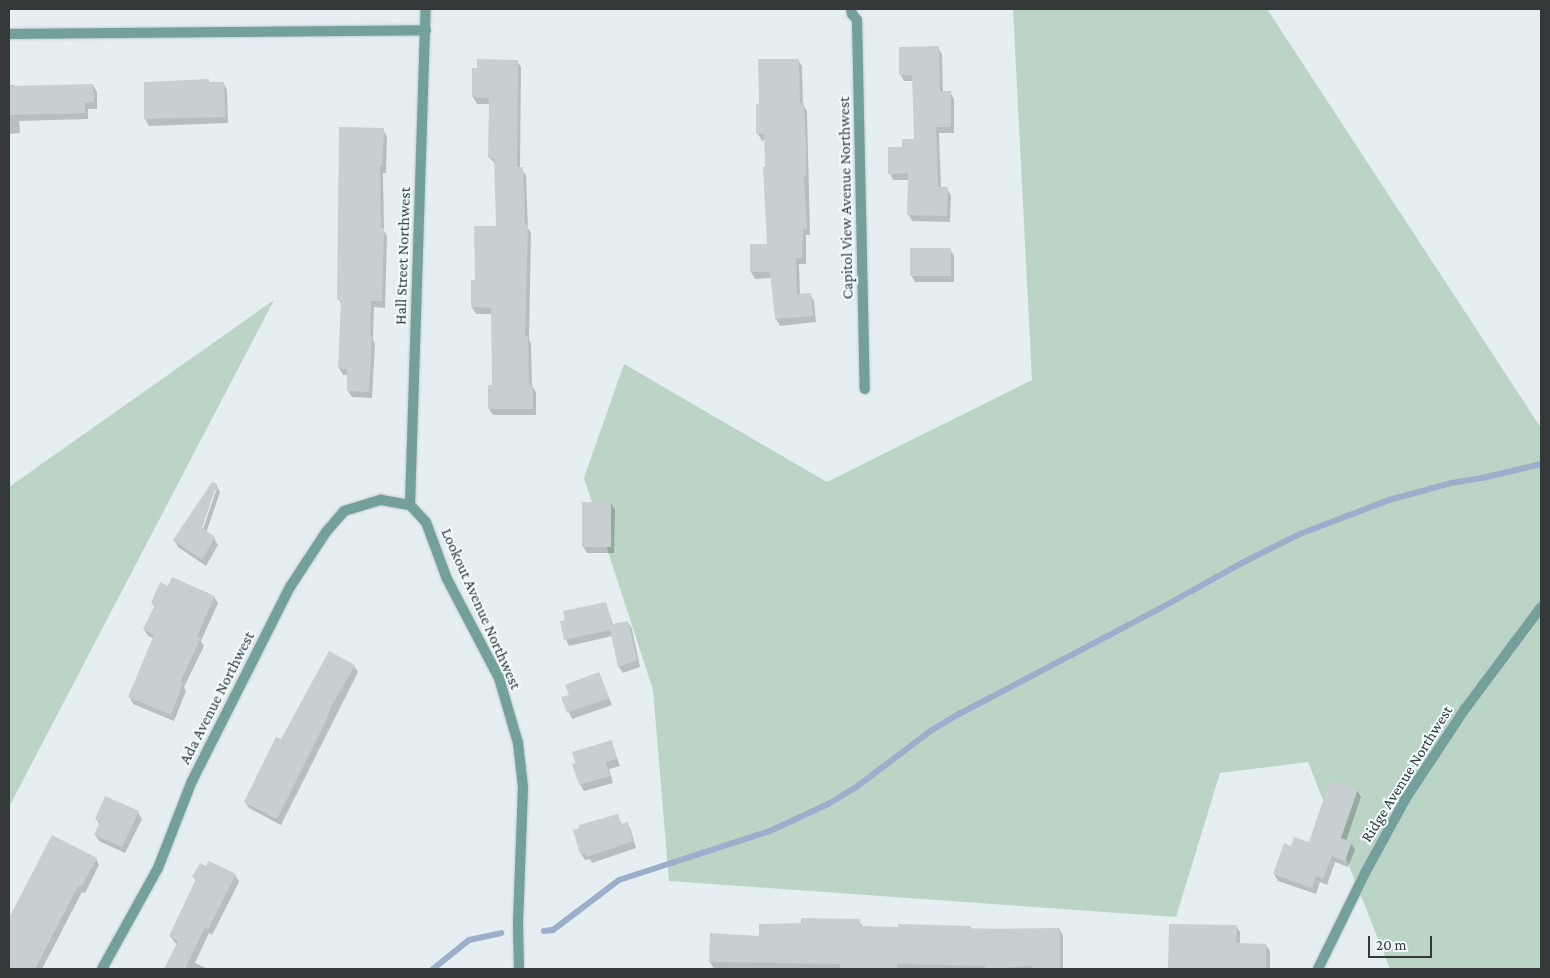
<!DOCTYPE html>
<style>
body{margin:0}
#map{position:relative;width:1550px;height:978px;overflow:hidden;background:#e5eef0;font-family:"Crimson Pro",serif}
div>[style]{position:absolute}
.green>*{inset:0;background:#bad5c6}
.shadow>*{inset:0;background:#0003}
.stream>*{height:6px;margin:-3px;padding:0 3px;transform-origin:3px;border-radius:3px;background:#9baecc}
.building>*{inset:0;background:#c8cfd3;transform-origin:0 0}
.roads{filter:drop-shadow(0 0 1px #c2cacb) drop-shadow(0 0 1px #c2cacb)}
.street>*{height:10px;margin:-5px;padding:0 5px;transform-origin:5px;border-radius:5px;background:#74a09b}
span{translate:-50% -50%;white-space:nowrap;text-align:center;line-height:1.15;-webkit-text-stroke:4px #f2fcfe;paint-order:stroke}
.street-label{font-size:16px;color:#343839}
.frame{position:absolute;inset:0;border:10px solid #343839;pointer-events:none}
.scale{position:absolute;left:1368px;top:936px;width:64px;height:22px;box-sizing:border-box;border:2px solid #343839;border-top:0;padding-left:6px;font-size:15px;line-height:18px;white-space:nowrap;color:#343839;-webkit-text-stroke:4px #f2fcfe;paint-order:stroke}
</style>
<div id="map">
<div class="green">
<div style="clip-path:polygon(1013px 9px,1267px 9px,1541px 428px,1541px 969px,1390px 969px,1308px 762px,1220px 773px,1176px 917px,669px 881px,653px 690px,584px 478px,624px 364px,827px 482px,1032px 380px)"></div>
<div style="clip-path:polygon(274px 300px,9px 807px,9px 487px)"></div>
</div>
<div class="shadow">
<div style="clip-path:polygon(938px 48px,942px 54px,943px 92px,950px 92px,954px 99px,954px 133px,939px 133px,941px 189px,947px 189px,951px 195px,950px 222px,912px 221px,908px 214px,909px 180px,893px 180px,890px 173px,903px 148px,915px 140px,914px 81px,904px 81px,901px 75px)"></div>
<div style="clip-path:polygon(798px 60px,802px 66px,803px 105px,807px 111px,810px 235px,806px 235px,806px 264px,799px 264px,800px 295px,810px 294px,814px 301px,816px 322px,780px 326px,776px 319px,772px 278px,755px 279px,751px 272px,769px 245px,765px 140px,762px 141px,758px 134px,760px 105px)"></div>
<div style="clip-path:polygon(517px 61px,521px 67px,520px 168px,526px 175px,528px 228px,531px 233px,529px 340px,531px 343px,532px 386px,536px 392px,536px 415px,493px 415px,489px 409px,494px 386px,492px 314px,476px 314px,472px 307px,476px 281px,497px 227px,495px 164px,489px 157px,490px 104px,477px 104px,473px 97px)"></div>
<div style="clip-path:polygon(208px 80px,210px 83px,223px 83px,227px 90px,228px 123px,149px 126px,145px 119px,145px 83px)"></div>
<div style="clip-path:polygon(9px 85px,14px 85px,15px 87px,93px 85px,97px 92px,97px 109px,88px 109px,88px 119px,19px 121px,20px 133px,9px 134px)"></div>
<div style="clip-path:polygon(383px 130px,387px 136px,386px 173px,383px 173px,384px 231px,387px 236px,385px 308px,374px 307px,373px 340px,375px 344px,372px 398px,352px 397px,348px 391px,348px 375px,343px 375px,339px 368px,342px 305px,339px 300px)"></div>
<div style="clip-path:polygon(950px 249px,954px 256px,954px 282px,915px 282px,911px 275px)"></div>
<div style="clip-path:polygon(evenodd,216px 485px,220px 492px,206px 533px,214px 538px,218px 545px,206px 566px,178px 547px,174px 540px,216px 485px,217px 488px,201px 535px,199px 534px,212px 493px,217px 488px)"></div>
<div style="clip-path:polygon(611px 503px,615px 510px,614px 553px,587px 553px,583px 546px)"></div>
<div style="clip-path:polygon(169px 588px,214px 597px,218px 603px,201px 641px,204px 646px,184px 687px,186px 691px,174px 721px,133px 704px,130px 697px,154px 638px,148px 636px,144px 629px,155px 608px,152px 603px)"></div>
<div style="clip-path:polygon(606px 603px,613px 625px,628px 622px,632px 629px,640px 667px,623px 673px,619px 667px,612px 636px,569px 646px,566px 639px)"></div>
<div style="clip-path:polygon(354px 666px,358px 672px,281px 825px,249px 808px,245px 802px,282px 741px)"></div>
<div style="clip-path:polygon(599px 673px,612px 705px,572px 719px,563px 698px,570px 695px)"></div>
<div style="clip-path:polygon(611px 742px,620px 766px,609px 769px,613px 783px,584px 791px,580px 784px)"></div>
<div style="clip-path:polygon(1357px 790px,1361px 797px,1346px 841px,1351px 843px,1355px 850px,1348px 867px,1335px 862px,1327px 885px,1320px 882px,1316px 894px,1278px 881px,1274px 874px,1292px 847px,1310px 844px)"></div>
<div style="clip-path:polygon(138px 812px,142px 819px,125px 853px,99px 841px,95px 835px,100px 825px,96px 819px)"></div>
<div style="clip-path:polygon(618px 816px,622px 825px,627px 823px,631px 830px,636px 848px,592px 863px,590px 859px,585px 860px,581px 854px)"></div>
<div style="clip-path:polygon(53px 836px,96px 859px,99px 865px,85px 893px,82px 892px,42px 969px,9px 969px,9px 920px)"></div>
<div style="clip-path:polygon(235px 875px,239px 882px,212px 935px,209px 933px,195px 963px,208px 969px,165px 969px,177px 945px,170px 936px,196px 882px,194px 877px)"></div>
<div style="clip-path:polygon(859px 921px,863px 927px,1060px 930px,1063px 936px,1063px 969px,714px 969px,710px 962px,760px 937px)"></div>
<div style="clip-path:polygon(1170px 926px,1236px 926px,1240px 932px,1240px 945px,1266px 945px,1270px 951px,1270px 969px,1169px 969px)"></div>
</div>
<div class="stream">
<div style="left:544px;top:931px;width:9px;rotate:-6deg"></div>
<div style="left:553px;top:930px;width:83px;rotate:-37.1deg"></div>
<div style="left:619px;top:880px;width:159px;rotate:-18deg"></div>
<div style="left:770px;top:831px;width:64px;rotate:-25deg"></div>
<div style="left:828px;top:804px;width:31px;rotate:-31deg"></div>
<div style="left:855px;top:788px;width:96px;rotate:-37deg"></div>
<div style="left:932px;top:730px;width:31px;rotate:-31deg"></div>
<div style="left:959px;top:714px;width:226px;rotate:-27.7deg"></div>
<div style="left:1159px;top:609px;width:95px;rotate:-29deg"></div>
<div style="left:1242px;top:563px;width:65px;rotate:-26.6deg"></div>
<div style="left:1300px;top:534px;width:95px;rotate:-20.9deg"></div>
<div style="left:1389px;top:500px;width:64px;rotate:-15.3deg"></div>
<div style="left:1451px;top:483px;width:31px;rotate:-9deg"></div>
<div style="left:1482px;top:478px;width:61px;rotate:-13.3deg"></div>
<div style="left:433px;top:969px;width:46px;rotate:-38.9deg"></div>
<div style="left:469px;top:940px;width:33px;rotate:-12deg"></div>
</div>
<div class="building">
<div style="clip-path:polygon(939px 46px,940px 91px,951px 91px,951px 127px,936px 127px,938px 187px,948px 187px,947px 216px,907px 215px,908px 173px,888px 174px,888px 147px,902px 147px,902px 139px,914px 139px,912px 75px,899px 75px,899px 47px)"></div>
<div style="clip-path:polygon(477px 59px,518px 60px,517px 167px,523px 167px,525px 225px,528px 225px,525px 336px,528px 336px,529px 385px,533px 384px,533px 409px,488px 409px,488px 385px,492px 385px,491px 308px,471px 307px,471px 280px,475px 280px,474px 226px,496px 226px,494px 158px,488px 158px,489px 98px,472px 97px,472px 68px,477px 68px)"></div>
<div style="clip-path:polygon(758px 59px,799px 59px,800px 103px,804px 103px,806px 147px,806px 176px,804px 176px,807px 229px,803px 229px,802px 258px,796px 258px,797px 294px,811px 293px,813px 316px,775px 319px,770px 272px,750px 272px,750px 244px,767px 244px,763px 167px,765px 167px,764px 134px,756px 134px,756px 104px,759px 104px)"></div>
<div style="clip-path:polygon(209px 79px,209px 82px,224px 82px,225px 117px,144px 119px,144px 82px)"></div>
<div style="clip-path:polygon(93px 84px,94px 102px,85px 103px,85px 113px,9px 115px,9px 86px)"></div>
<div style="clip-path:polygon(339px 127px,384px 128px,382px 166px,380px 166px,381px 228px,384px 228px,382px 301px,371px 301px,370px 335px,372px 336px,369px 392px,347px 391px,347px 369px,338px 368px,341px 300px,337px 300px)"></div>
<div style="left:910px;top:248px;width:41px;height:28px"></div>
<div style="clip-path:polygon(212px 482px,217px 484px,202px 528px,215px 537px,202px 560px,173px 540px)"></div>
<div style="left:582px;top:502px;width:29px;height:45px"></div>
<div style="clip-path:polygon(172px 577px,215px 596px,197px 636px,201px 638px,180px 682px,183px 683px,171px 715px,128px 697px,154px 635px,143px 629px,155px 605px,151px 603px,160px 582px,168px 586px)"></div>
<div style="clip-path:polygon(606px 602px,612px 624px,628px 621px,637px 660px,618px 667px,610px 630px,564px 640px,560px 621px,565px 620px,563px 611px)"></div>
<div style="clip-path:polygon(329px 651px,355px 665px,331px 707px,326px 721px,277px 819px,244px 802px,276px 737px,281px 739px)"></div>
<div style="clip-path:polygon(599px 672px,609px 698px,567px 713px,561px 697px,569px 695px,565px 685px)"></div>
<div style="clip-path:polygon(612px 740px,617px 759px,606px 762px,610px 776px,579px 785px,572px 764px,575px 763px,572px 752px)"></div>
<div style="clip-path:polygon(1330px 780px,1358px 789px,1341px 838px,1352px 842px,1345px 861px,1332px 856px,1323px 879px,1316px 876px,1312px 888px,1273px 874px,1284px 843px,1291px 846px,1294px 837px,1309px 842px)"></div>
<div style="clip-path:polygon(105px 796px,139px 811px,122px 847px,94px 835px,100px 821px,95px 819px)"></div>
<div style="clip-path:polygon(618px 814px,621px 824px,628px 822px,633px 841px,587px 857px,586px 853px,580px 854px,573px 830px,579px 828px,579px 825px)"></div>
<div style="clip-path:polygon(52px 835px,97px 858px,81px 887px,78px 886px,35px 969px,15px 969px,9px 966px,9px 918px)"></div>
<div style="clip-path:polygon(209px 861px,236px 874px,208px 929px,205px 927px,185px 969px,164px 969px,178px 941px,169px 936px,196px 879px,192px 877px,200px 863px,206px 866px)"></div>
<div style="clip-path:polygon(801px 918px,860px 919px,860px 926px,898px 927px,898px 924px,971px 926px,971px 929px,1060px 928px,1060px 969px,1032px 969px,1032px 966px,985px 969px,985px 966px,897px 964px,897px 969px,840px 969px,840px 964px,709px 962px,710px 933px,759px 936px,759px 924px,801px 923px)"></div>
<div style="clip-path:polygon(1169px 924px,1237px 925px,1236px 943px,1266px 944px,1266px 969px,1168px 969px)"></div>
</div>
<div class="roads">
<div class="street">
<div style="left:851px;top:9px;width:5px;rotate:79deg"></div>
<div style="left:852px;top:14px;width:8px;rotate:50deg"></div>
<div style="left:857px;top:20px;width:369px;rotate:88.8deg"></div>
<div style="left:9px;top:34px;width:417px;rotate:-0.5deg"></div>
<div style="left:410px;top:505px;width:496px;rotate:-88.2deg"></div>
<div style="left:410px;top:505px;width:23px;rotate:47deg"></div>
<div style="left:426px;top:522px;width:61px;rotate:69.8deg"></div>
<div style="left:447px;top:579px;width:112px;rotate:62.3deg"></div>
<div style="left:499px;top:678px;width:68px;rotate:73.7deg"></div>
<div style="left:518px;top:743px;width:44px;rotate:83.5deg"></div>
<div style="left:523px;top:787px;width:135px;rotate:92.1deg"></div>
<div style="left:518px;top:922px;width:47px;rotate:88.8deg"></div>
<div style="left:102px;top:969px;width:115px;rotate:-61deg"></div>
<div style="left:158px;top:868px;width:93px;rotate:-68.7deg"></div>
<div style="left:192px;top:781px;width:217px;rotate:-63.2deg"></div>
<div style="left:290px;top:587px;width:66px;rotate:-56.8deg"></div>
<div style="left:326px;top:532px;width:28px;rotate:-49deg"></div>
<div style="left:344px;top:511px;width:39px;rotate:-17deg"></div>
<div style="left:381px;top:500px;width:29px;rotate:10deg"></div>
<div style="left:1318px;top:969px;width:107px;rotate:-63.9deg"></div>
<div style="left:1365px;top:873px;width:85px;rotate:-61.3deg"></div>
<div style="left:1406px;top:798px;width:107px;rotate:-56.5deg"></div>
<div style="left:1465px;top:709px;width:127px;rotate:-53.3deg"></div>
</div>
</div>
<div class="street-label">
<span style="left:846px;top:198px;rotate:-91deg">Capitol View Avenue Northwest</span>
<span style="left:403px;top:256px;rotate:-88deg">Hall Street Northwest</span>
<span style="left:481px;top:609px;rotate:66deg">Lookout Avenue Northwest</span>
<span style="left:217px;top:698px;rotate:-63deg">Ada Avenue Northwest</span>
<span style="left:1407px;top:774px;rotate:-58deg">Ridge Avenue Northwest</span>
</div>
<div class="frame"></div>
<div class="scale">20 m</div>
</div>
